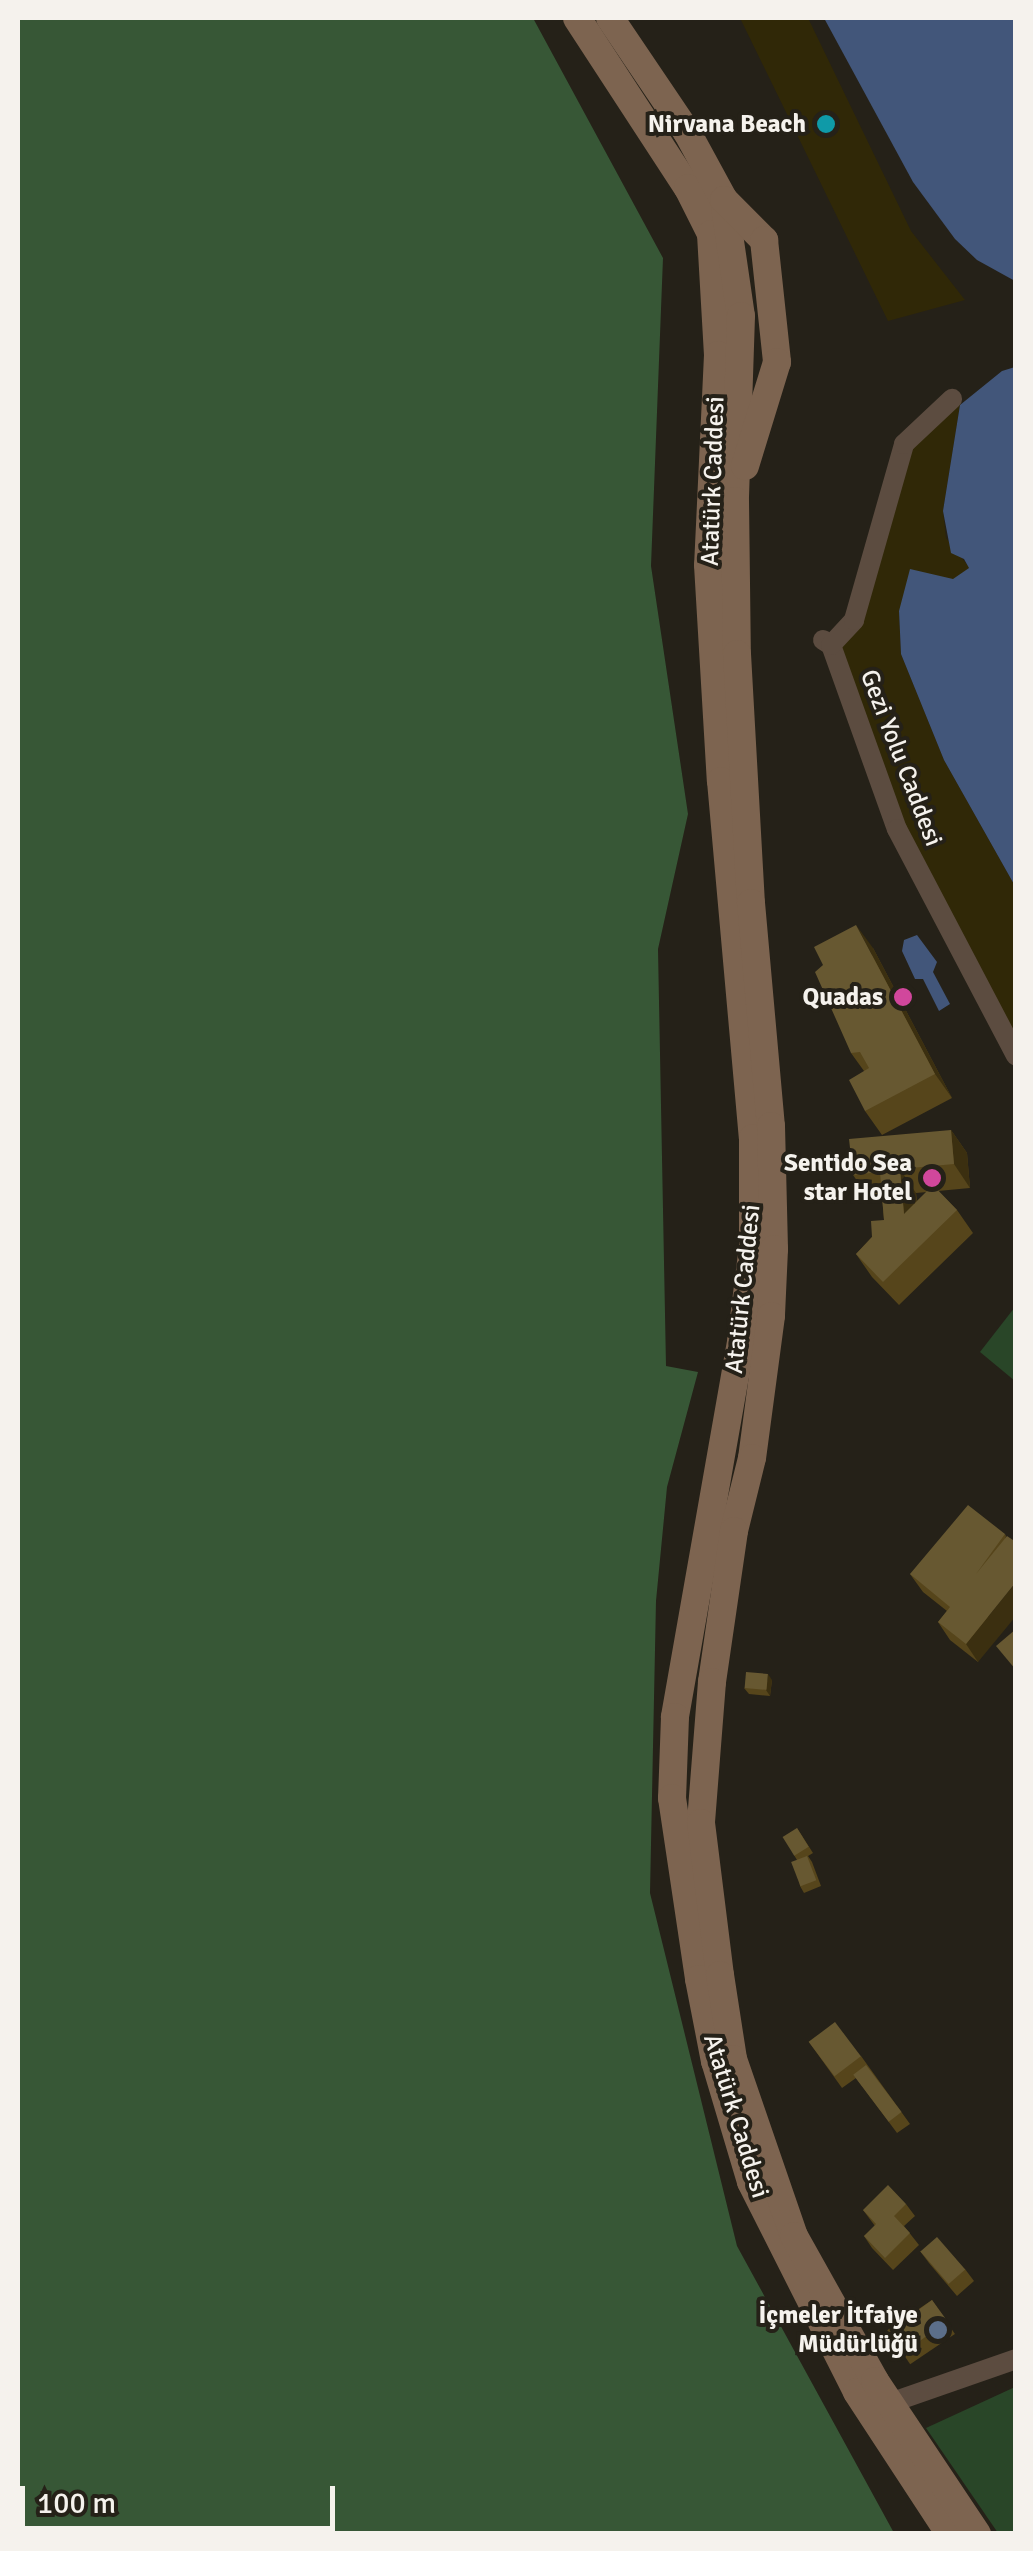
<!DOCTYPE html>
<meta charset="utf-8">
<style>
body{margin:0}
#map{position:relative;width:1033px;height:2551px;overflow:hidden;background:#252118;font-family:Signika,sans-serif}
div>[style]{position:absolute}
.green>*{inset:0;background:#294628}
.forest>*{inset:0;background:#375736}
.sand>*{inset:0;background:#302807}
.water>*{inset:0;background:#42567a}
.street>*{height:20px;margin:-10px;padding:0 10px;transform-origin:10px;border-radius:10px;background:#5c4c40}
.secondary>*{height:28px;margin:-14px;padding:0 14px;transform-origin:14px;border-radius:14px;background:#7d6450}
.wall>*{inset:0;background:#56451b;transform-origin:0 0}
.shaded-wall>*{inset:0;background:#3b2f10}
.building>*{inset:0;background:#675831;transform-origin:0 0}
.dots>*{width:28px;height:28px;translate:-50% -50%;box-sizing:border-box;border:5px solid #252118;border-radius:50%}
span{translate:-50% -50%;white-space:nowrap;text-align:center;line-height:1.15;-webkit-text-stroke:8px #252118;paint-order:stroke}
.poi-label{font-size:25px;color:#f5f2ed;font-weight:700}
.right{translate:-100% -50%;text-align:right}
.street-label{font-size:25px;color:#f5f2ed}
.frame{position:absolute;inset:0;border:20px solid #f5f2ed;pointer-events:none}
.scale{position:absolute;left:20px;top:2486px;width:315px;height:45px;box-sizing:border-box;border:5px solid #f5f2ed;border-top:0;padding-left:12px;font-size:30px;line-height:35px;white-space:nowrap;color:#f5f2ed;-webkit-text-stroke:8px #252118;paint-order:stroke}
</style>
<div id="map">
<div class="green">
<div style="clip-path:polygon(1015px 1307px,1015px 1381px,980px 1352px)"></div>
<div style="clip-path:polygon(1015px 2387px,1015px 2533px,998px 2533px,926px 2428px)"></div>
</div>
<div class="forest">
<div style="clip-path:polygon(18px 18px,533px 18px,663px 258px,651px 566px,688px 814px,658px 949px,666px 1366px,698px 1372px,667px 1487px,656px 1601px,650px 1893px,737px 2246px,894px 2533px,18px 2533px)"></div>
</div>
<div class="sand">
<div style="clip-path:polygon(740px 18px,808px 18px,911px 231px,965px 300px,888px 321px)"></div>
<div style="clip-path:polygon(952px 399px,960px 405px,943px 511px,946px 538px,969px 567px,965px 575px,899px 611px,901px 654px,944px 760px,1015px 886px,1015px 1056px,897px 830px,831px 645px,854px 620px,904px 444px)"></div>
</div>
<div class="water">
<div style="clip-path:polygon(824px 18px,1015px 18px,1015px 281px,977px 260px,955px 239px,913px 182px)"></div>
<div style="clip-path:polygon(1015px 367px,1016px 367px,1015px 886px,944px 760px,901px 654px,899px 611px,910px 569px,953px 579px,969px 568px,964px 559px,951px 553px,943px 511px,960px 405px,1002px 371px)"></div>
<div style="clip-path:polygon(917px 935px,937px 962px,933px 972px,950px 1004px,939px 1011px,923px 979px,915px 979px,902px 951px,904px 940px)"></div>
</div>
<div class="street">
<div style="left:823px;top:640px;width:9px;rotate:32deg"></div>
<div style="left:831px;top:645px;width:195px;rotate:70.3deg"></div>
<div style="left:897px;top:829px;width:256px;rotate:62.3deg"></div>
<div style="left:831px;top:645px;width:34px;rotate:-47deg"></div>
<div style="left:854px;top:620px;width:183px;rotate:-74.1deg"></div>
<div style="left:904px;top:444px;width:66px;rotate:-43.2deg"></div>
<div style="left:890px;top:2403px;width:133px;rotate:-19.2deg"></div>
</div>
<div class="secondary">
<div style="left:577px;top:18px;width:203px;rotate:56.9deg"></div>
<div style="left:688px;top:188px;width:51px;rotate:63.4deg"></div>
<div style="left:711px;top:234px;width:121px;rotate:86.7deg"></div>
<div style="left:718px;top:355px;width:210px;rotate:92.7deg"></div>
<div style="left:708px;top:565px;width:216px;rotate:86.6deg"></div>
<div style="left:721px;top:781px;width:358px;rotate:84.9deg"></div>
<div style="left:753px;top:1138px;width:108px;rotate:90deg"></div>
<div style="left:753px;top:1246px;width:97px;rotate:97.1deg"></div>
<div style="left:741px;top:1342px;width:381px;rotate:100deg"></div>
<div style="left:675px;top:1717px;width:81px;rotate:92.1deg"></div>
<div style="left:672px;top:1798px;width:183px;rotate:81.5deg"></div>
<div style="left:699px;top:1979px;width:84px;rotate:79deg"></div>
<div style="left:715px;top:2061px;width:126px;rotate:73.4deg"></div>
<div style="left:751px;top:2182px;width:235px;rotate:63.2deg"></div>
<div style="left:857px;top:2392px;width:170px;rotate:56.8deg"></div>
<div style="left:610px;top:18px;width:138px;rotate:56deg"></div>
<div style="left:687px;top:132px;width:77px;rotate:61.4deg"></div>
<div style="left:724px;top:200px;width:117px;rotate:81.7deg"></div>
<div style="left:741px;top:316px;width:185px;rotate:91.9deg"></div>
<div style="left:735px;top:501px;width:153px;rotate:89.3deg"></div>
<div style="left:737px;top:654px;width:249px;rotate:86.8deg"></div>
<div style="left:751px;top:903px;width:224px;rotate:84.9deg"></div>
<div style="left:771px;top:1126px;width:123px;rotate:88.6deg"></div>
<div style="left:774px;top:1249px;width:67px;rotate:92.6deg"></div>
<div style="left:771px;top:1316px;width:143px;rotate:97.6deg"></div>
<div style="left:752px;top:1458px;width:75px;rotate:103.9deg"></div>
<div style="left:734px;top:1531px;width:153px;rotate:98.3deg"></div>
<div style="left:712px;top:1682px;width:141px;rotate:94.5deg"></div>
<div style="left:701px;top:1823px;width:153px;rotate:82.9deg"></div>
<div style="left:720px;top:1975px;width:85px;rotate:81.2deg"></div>
<div style="left:733px;top:2059px;width:187px;rotate:71deg"></div>
<div style="left:794px;top:2236px;width:166px;rotate:60.8deg"></div>
<div style="left:875px;top:2381px;width:184px;rotate:56.3deg"></div>
<div style="left:724px;top:200px;width:57px;rotate:45deg"></div>
<div style="left:764px;top:240px;width:123px;rotate:83.9deg"></div>
<div style="left:777px;top:362px;width:109px;rotate:107.1deg"></div>
</div>
<div class="wall">
<div style="clip-path:polygon(873px 948px,952px 1098px,882px 1135px,865px 1111px,864px 1071px,851px 1053px)"></div>
<div style="clip-path:polygon(evenodd,951px 1130px,967px 1153px,970px 1188px,938px 1191px,957px 1210px,973px 1233px,899px 1305px,872px 1277px,856px 1254px,872px 1237px,884px 1220px,882px 1197px,869px 1198px,853px 1175px,951px 1130px,927px 1192px,917px 1201px,916px 1193px,927px 1192px)"></div>
<div style="clip-path:polygon(1005px 1534px,1006px 1536px,978px 1662px,950px 1640px,938px 1622px,947px 1611px,923px 1592px,910px 1574px)"></div>
<div style="clip-path:polygon(772px 1680px,770px 1696px,749px 1694px,744px 1688px)"></div>
<div style="clip-path:polygon(797px 1828px,813px 1853px,808px 1856px,812px 1862px,821px 1886px,804px 1893px,800px 1886px,797px 1860px,794px 1855px)"></div>
<div style="clip-path:polygon(809px 2042px,861px 2056px,910px 2124px,897px 2133px,856px 2078px,842px 2088px)"></div>
<div style="clip-path:polygon(906px 2204px,915px 2216px,904px 2226px,919px 2245px,893px 2270px,872px 2248px,864px 2236px,875px 2226px,863px 2210px)"></div>
<div style="clip-path:polygon(920px 2251px,965px 2269px,974px 2281px,957px 2296px,929px 2263px)"></div>
<div style="left:932px;top:2300px;width:41px;height:54px;rotate:56deg"></div>
</div>
<div class="shaded-wall">
<div style="clip-path:polygon(856px 925px,873px 948px,952px 1098px,935px 1074px)"></div>
<div style="clip-path:polygon(951px 1130px,967px 1153px,970px 1188px,954px 1164px)"></div>
<div style="clip-path:polygon(900px 1169px,916px 1193px,920px 1237px,904px 1214px)"></div>
<div style="clip-path:polygon(1016px 1582px,1016px 1616px,978px 1662px,966px 1644px)"></div>
<div style="clip-path:polygon(768px 1674px,772px 1680px,770px 1696px,766px 1690px)"></div>
</div>
<div class="building">
<div style="clip-path:polygon(856px 925px,935px 1074px,865px 1111px,849px 1080px,869px 1068px,860px 1052px,851px 1053px,815px 972px,823px 965px,814px 947px)"></div>
<div style="clip-path:polygon(951px 1130px,954px 1164px,900px 1169px,904px 1214px,933px 1185px,957px 1210px,883px 1282px,856px 1254px,872px 1237px,871px 1221px,884px 1220px,880px 1172px,853px 1175px,849px 1139px)"></div>
<div style="clip-path:polygon(968px 1505px,1005px 1534px,976px 1574px,1007px 1536px,1016px 1542px,1016px 1582px,966px 1644px,938px 1622px,950px 1607px,910px 1574px)"></div>
<div style="clip-path:polygon(1016px 1629px,1016px 1670px,996px 1646px)"></div>
<div style="left:746px;top:1672px;width:22px;height:16px;rotate:5deg"></div>
<div style="left:797px;top:1828px;width:22px;height:17px;rotate:58deg"></div>
<div style="left:807px;top:1856px;width:26px;height:17px;rotate:69deg"></div>
<div style="left:835px;top:2022px;width:43px;height:33px;rotate:53deg"></div>
<div style="left:866px;top:2065px;width:59px;height:16px;rotate:53deg"></div>
<div style="clip-path:polygon(888px 2185px,906px 2204px,894px 2216px,910px 2233px,885px 2258px,864px 2236px,876px 2224px,863px 2210px)"></div>
<div style="left:937px;top:2237px;width:43px;height:22px;rotate:49deg"></div>
<div style="left:932px;top:2300px;width:26px;height:54px;rotate:54deg"></div>
</div>
<div class="dots">
<div style="left:826px;top:124px;background:#0f9aa8"></div>
<div style="left:903px;top:997px;background:#d1479c"></div>
<div style="left:932px;top:1178px;background:#d1479c"></div>
<div style="left:938px;top:2330px;background:#5c6f8a"></div>
</div>
<div class="poi-label">
<span class="right" style="left:806px;top:124px">Nirvana Beach</span>
<span class="right" style="left:883px;top:997px">Quadas</span>
<span class="right" style="left:912px;top:1178px">Sentido Sea<br>star Hotel</span>
<span class="right" style="left:918px;top:2330px">İçmeler İtfaiye<br>Müdürlüğü</span>
</div>
<div class="street-label">
<span style="left:713px;top:481px;rotate:-88deg">Atatürk Caddesi</span>
<span style="left:901px;top:758px;rotate:69deg">Gezi Yolu Caddesi</span>
<span style="left:743px;top:1289px;rotate:-84deg">Atatürk Caddesi</span>
<span style="left:736px;top:2116px;rotate:73deg">Atatürk Caddesi</span>
</div>
<div class="frame"></div>
<div class="scale">100 m</div>
</div>
